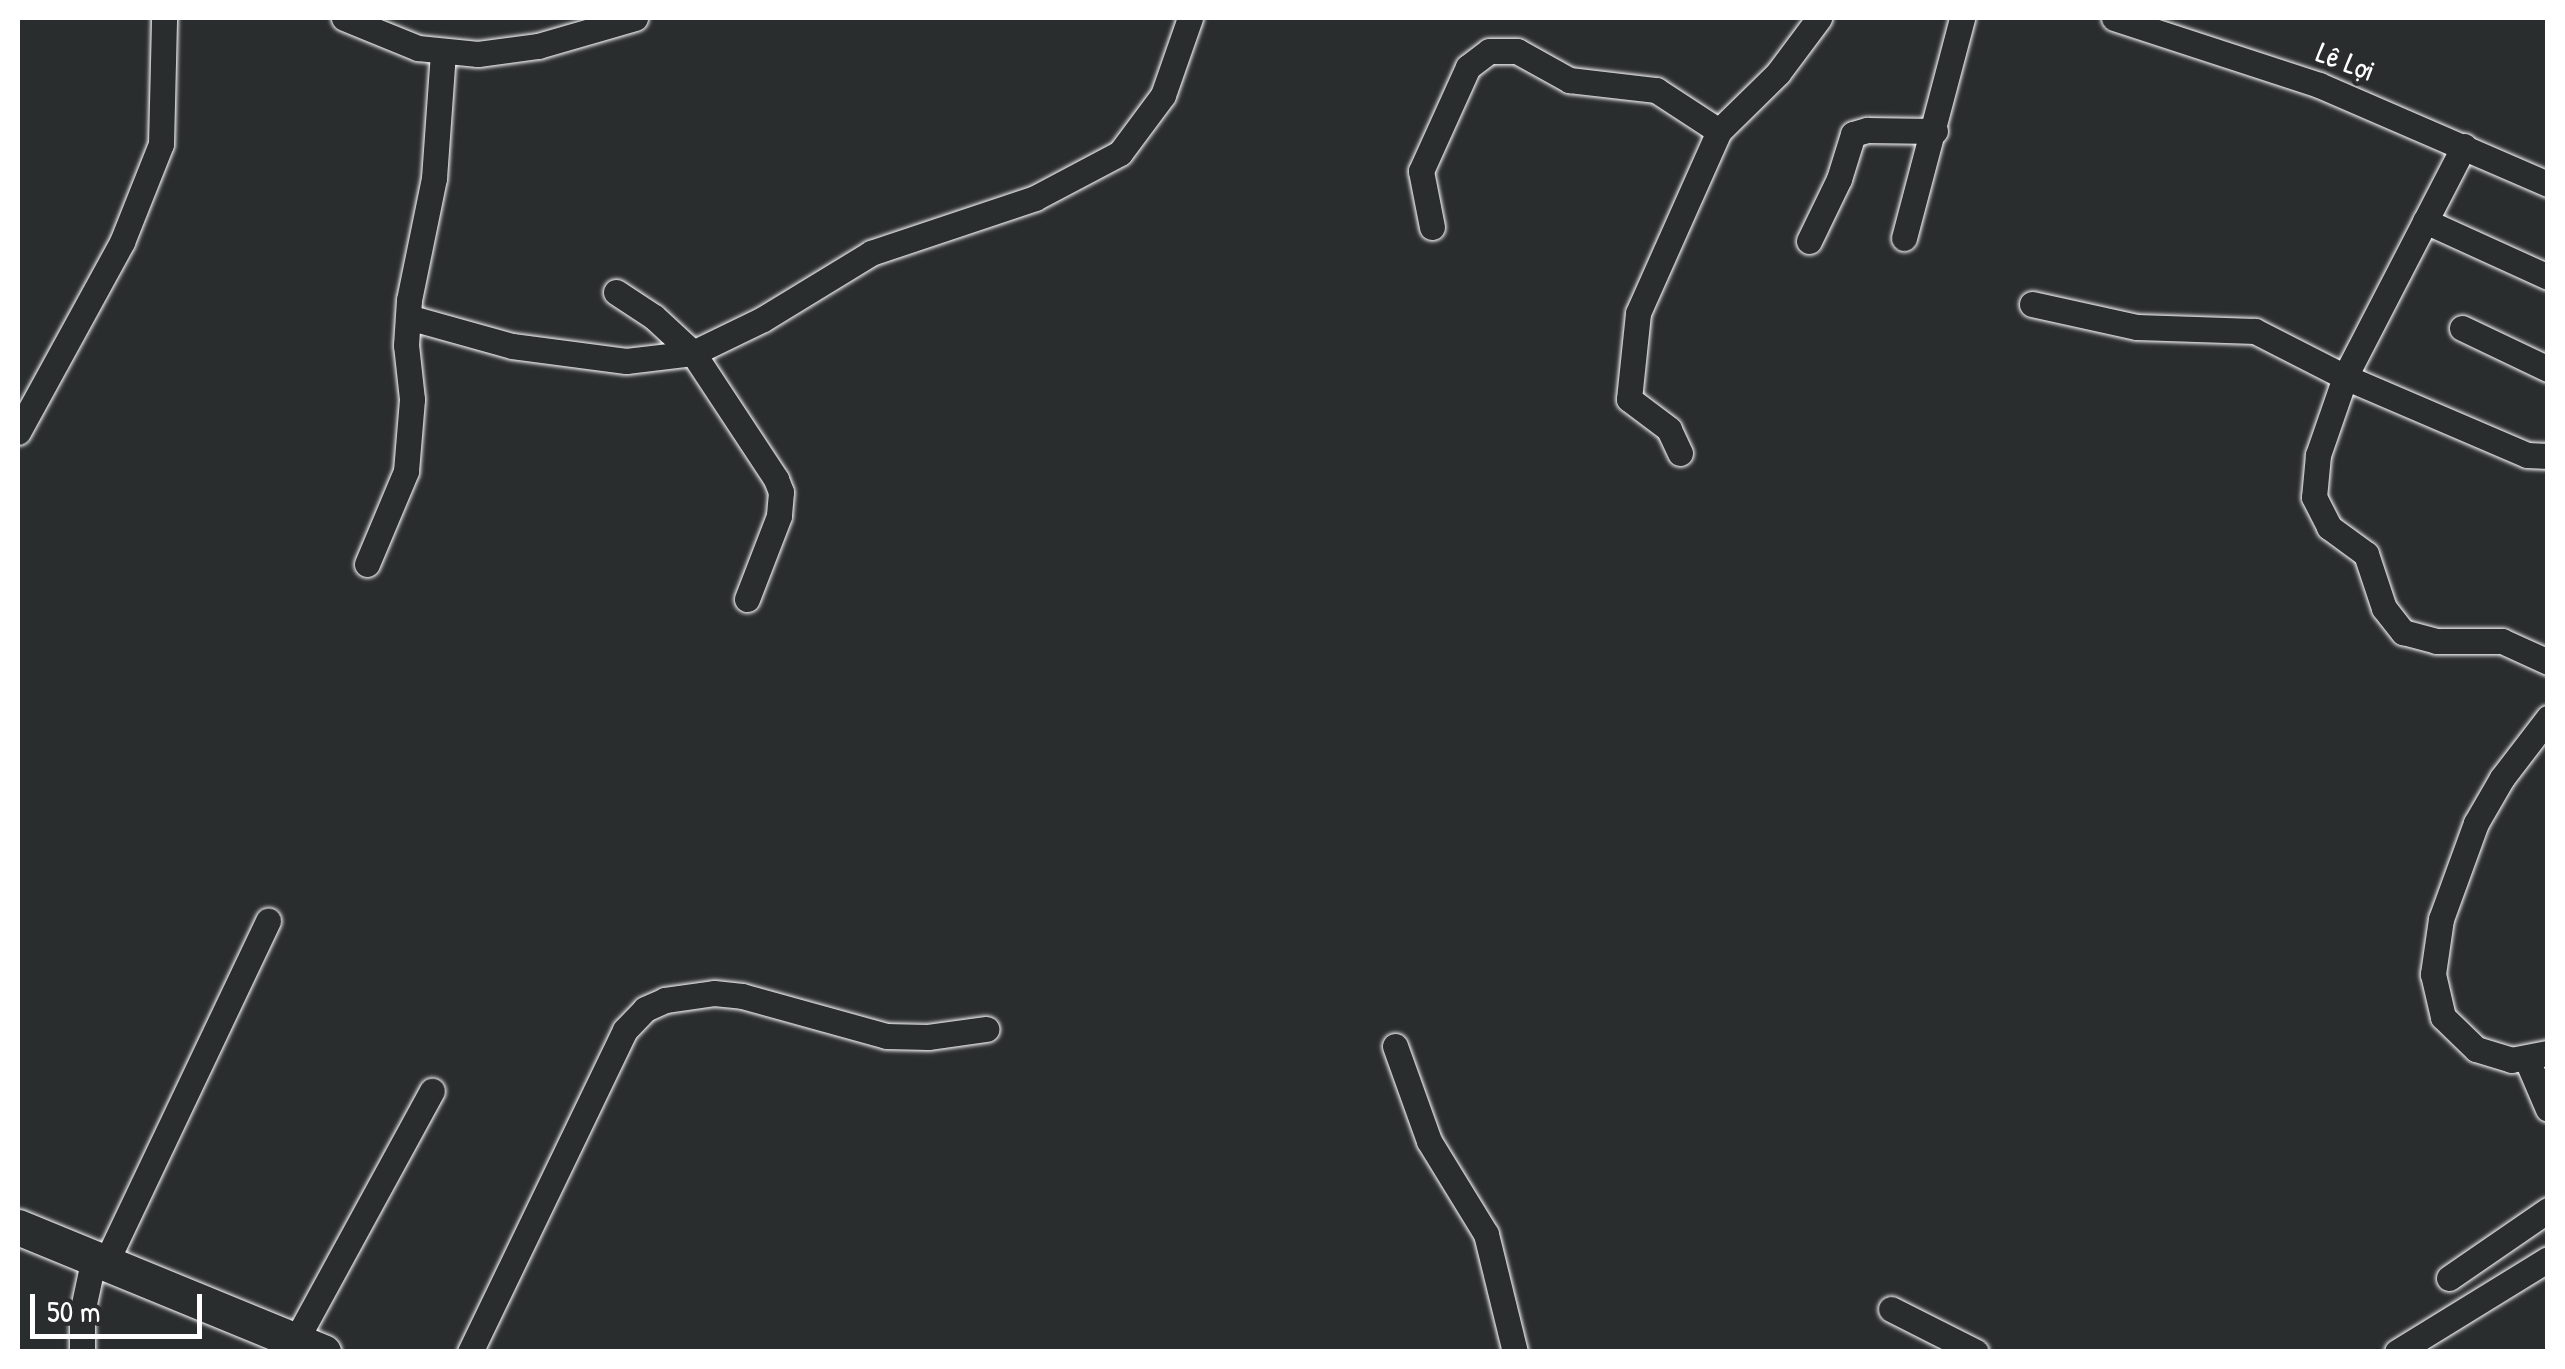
<!DOCTYPE html>
<meta charset="utf-8">
<style>
body{margin:0}
#map{position:relative;width:2565px;height:1369px;overflow:hidden;background:#2a2d2e;font-family:"Patrick Hand",sans-serif}
div>[style]{position:absolute}
.roads{filter:drop-shadow(0 0 2px #fff) drop-shadow(0 0 2px #fff)}
.street>*{height:25px;margin:-12.5px;padding:0 12.5px;transform-origin:12.5px;border-radius:12.5px;background:#2a2d2e}
.secondary>*{height:35px;margin:-17.5px;padding:0 17.5px;transform-origin:17.5px;border-radius:17.5px;background:#2a2d2e}
span{translate:-50% -50%;white-space:nowrap;text-align:center;line-height:1.15;-webkit-text-stroke:9px #2a2d2e;paint-order:stroke}
.street-label{font-size:30px;color:#fff}
.frame{position:absolute;inset:0;border:20px solid #fff;pointer-events:none}
.scale{position:absolute;left:30px;top:1294px;width:172px;height:45px;box-sizing:border-box;border:5px solid #fff;border-top:0;padding-left:12px;font-size:30px;line-height:35px;white-space:nowrap;color:#fff;-webkit-text-stroke:8px #2a2d2e;paint-order:stroke}
</style>
<div id="map">
<div class="roads">
<div class="street">
<div style="left:344px;top:18px;width:80px;rotate:22.1deg"></div>
<div style="left:418px;top:48px;width:60px;rotate:5.7deg"></div>
<div style="left:478px;top:54px;width:61px;rotate:-7.6deg"></div>
<div style="left:538px;top:46px;width:101px;rotate:-16.1deg"></div>
<div style="left:2114px;top:18px;width:216px;rotate:18.1deg"></div>
<div style="left:2319px;top:85px;width:249px;rotate:23.4deg"></div>
<div style="left:2464px;top:146px;width:260px;rotate:117.3deg"></div>
<div style="left:2345px;top:377px;width:83px;rotate:109.1deg"></div>
<div style="left:2318px;top:455px;width:42px;rotate:95.4deg"></div>
<div style="left:2314px;top:497px;width:34px;rotate:63deg"></div>
<div style="left:2329px;top:527px;width:46px;rotate:36.1deg"></div>
<div style="left:2366px;top:554px;width:57px;rotate:71.6deg"></div>
<div style="left:2384px;top:608px;width:31px;rotate:52deg"></div>
<div style="left:2403px;top:632px;width:34px;rotate:15deg"></div>
<div style="left:2436px;top:641px;width:66px"></div>
<div style="left:2502px;top:641px;width:51px;rotate:24.5deg"></div>
<div style="left:2425px;top:221px;width:135px;rotate:24.5deg"></div>
<div style="left:1432px;top:227px;width:57px;rotate:-101.1deg"></div>
<div style="left:1421px;top:171px;width:114px;rotate:-65.7deg"></div>
<div style="left:1468px;top:67px;width:26px;rotate:-37deg"></div>
<div style="left:1489px;top:51px;width:28px"></div>
<div style="left:1517px;top:51px;width:60px;rotate:29.1deg"></div>
<div style="left:1569px;top:80px;width:88px;rotate:6.6deg"></div>
<div style="left:1656px;top:90px;width:75px;rotate:33.1deg"></div>
<div style="left:1904px;top:238px;width:228px;rotate:-75.2deg"></div>
<div style="left:1809px;top:241px;width:69px;rotate:-64.2deg"></div>
<div style="left:1839px;top:179px;width:47px;rotate:-72.7deg"></div>
<div style="left:1853px;top:134px;width:15px;rotate:-16deg"></div>
<div style="left:1867px;top:130px;width:68px;rotate:0.8deg"></div>
<div style="left:616px;top:292px;width:45px;rotate:33.3deg"></div>
<div style="left:654px;top:317px;width:53px;rotate:42.7deg"></div>
<div style="left:693px;top:353px;width:151px;rotate:56.6deg"></div>
<div style="left:776px;top:479px;width:14px;rotate:69deg"></div>
<div style="left:781px;top:492px;width:24px;rotate:95deg"></div>
<div style="left:779px;top:516px;width:89px;rotate:111.1deg"></div>
<div style="left:2032px;top:304px;width:107px;rotate:12.4deg"></div>
<div style="left:2137px;top:327px;width:118px;rotate:1.9deg"></div>
<div style="left:2255px;top:331px;width:101px;rotate:27.1deg"></div>
<div style="left:2345px;top:377px;width:198px;rotate:23.2deg"></div>
<div style="left:2527px;top:455px;width:21px;rotate:3deg"></div>
<div style="left:408px;top:317px;width:108px;rotate:15.6deg"></div>
<div style="left:512px;top:346px;width:115px;rotate:7.5deg"></div>
<div style="left:626px;top:361px;width:67px;rotate:-6.8deg"></div>
<div style="left:693px;top:353px;width:78px;rotate:-25.9deg"></div>
<div style="left:763px;top:319px;width:127px;rotate:-31.4deg"></div>
<div style="left:871px;top:253px;width:173px;rotate:-18.5deg"></div>
<div style="left:1035px;top:198px;width:96px;rotate:-27.9deg"></div>
<div style="left:1120px;top:153px;width:72px;rotate:-53.4deg"></div>
<div style="left:1163px;top:95px;width:82px;rotate:-70.7deg"></div>
<div style="left:2462px;top:328px;width:95px;rotate:25.5deg"></div>
<div style="left:18px;top:432px;width:217px;rotate:-61.3deg"></div>
<div style="left:122px;top:242px;width:105px;rotate:-68.3deg"></div>
<div style="left:161px;top:144px;width:126px;rotate:-88.6deg"></div>
<div style="left:1680px;top:453px;width:26px;rotate:-115deg"></div>
<div style="left:1669px;top:429px;width:50px;rotate:-143.1deg"></div>
<div style="left:1629px;top:399px;width:86px;rotate:-84deg"></div>
<div style="left:1638px;top:313px;width:199px;rotate:-66deg"></div>
<div style="left:1719px;top:131px;width:83px;rotate:-44.5deg"></div>
<div style="left:1778px;top:73px;width:69px;rotate:-53.3deg"></div>
<div style="left:367px;top:564px;width:101px;rotate:-67.2deg"></div>
<div style="left:406px;top:471px;width:72px;rotate:-85.2deg"></div>
<div style="left:412px;top:399px;width:54px;rotate:-96.3deg"></div>
<div style="left:406px;top:345px;width:45px;rotate:-86.2deg"></div>
<div style="left:409px;top:300px;width:125px;rotate:-78.4deg"></div>
<div style="left:434px;top:178px;width:125px;rotate:-85.9deg"></div>
<div style="left:2548px;top:718px;width:76px;rotate:127.5deg"></div>
<div style="left:2502px;top:778px;width:52px;rotate:120deg"></div>
<div style="left:2476px;top:823px;width:102px;rotate:110deg"></div>
<div style="left:2441px;top:919px;width:56px;rotate:98.3deg"></div>
<div style="left:2433px;top:974px;width:44px;rotate:76.9deg"></div>
<div style="left:2443px;top:1017px;width:46px;rotate:44.1deg"></div>
<div style="left:2476px;top:1049px;width:37px;rotate:17deg"></div>
<div style="left:2511px;top:1060px;width:38px;rotate:-11deg"></div>
<div style="left:1395px;top:1046px;width:101px;rotate:70.3deg"></div>
<div style="left:1429px;top:1141px;width:109px;rotate:58.5deg"></div>
<div style="left:1486px;top:1234px;width:122px;rotate:76.2deg"></div>
<div style="left:2527px;top:1060px;width:53px;rotate:66.8deg"></div>
<div style="left:106px;top:1262px;width:378px;rotate:-64.6deg"></div>
<div style="left:2449px;top:1278px;width:120px;rotate:-34.5deg"></div>
<div style="left:1891px;top:1309px;width:95px;rotate:26.8deg"></div>
<div style="left:296px;top:1340px;width:284px;rotate:-61.4deg"></div>
<div style="left:82px;top:1352px;width:39px;rotate:-90deg"></div>
<div style="left:82px;top:1313px;width:57px;rotate:-77.9deg"></div>
<div style="left:470px;top:1352px;width:357px;rotate:-64.3deg"></div>
<div style="left:625px;top:1030px;width:29px;rotate:-46deg"></div>
<div style="left:645px;top:1009px;width:22px;rotate:-24deg"></div>
<div style="left:665px;top:1000px;width:49px;rotate:-8.1deg"></div>
<div style="left:714px;top:993px;width:28px;rotate:6deg"></div>
<div style="left:742px;top:996px;width:149px;rotate:15.5deg"></div>
<div style="left:886px;top:1036px;width:42px;rotate:1.4deg"></div>
<div style="left:928px;top:1037px;width:59px;rotate:-7.9deg"></div>
<div style="left:2397px;top:1352px;width:177px;rotate:-31.6deg"></div>
</div>
<div class="secondary">
<div style="left:18px;top:1227px;width:330px;rotate:22.3deg"></div>
</div>
</div>
<div class="street-label">
<span style="left:2346px;top:61px;rotate:21deg">Lê Lợi</span>
</div>
<div class="frame"></div>
<div class="scale">50 m</div>
</div>
